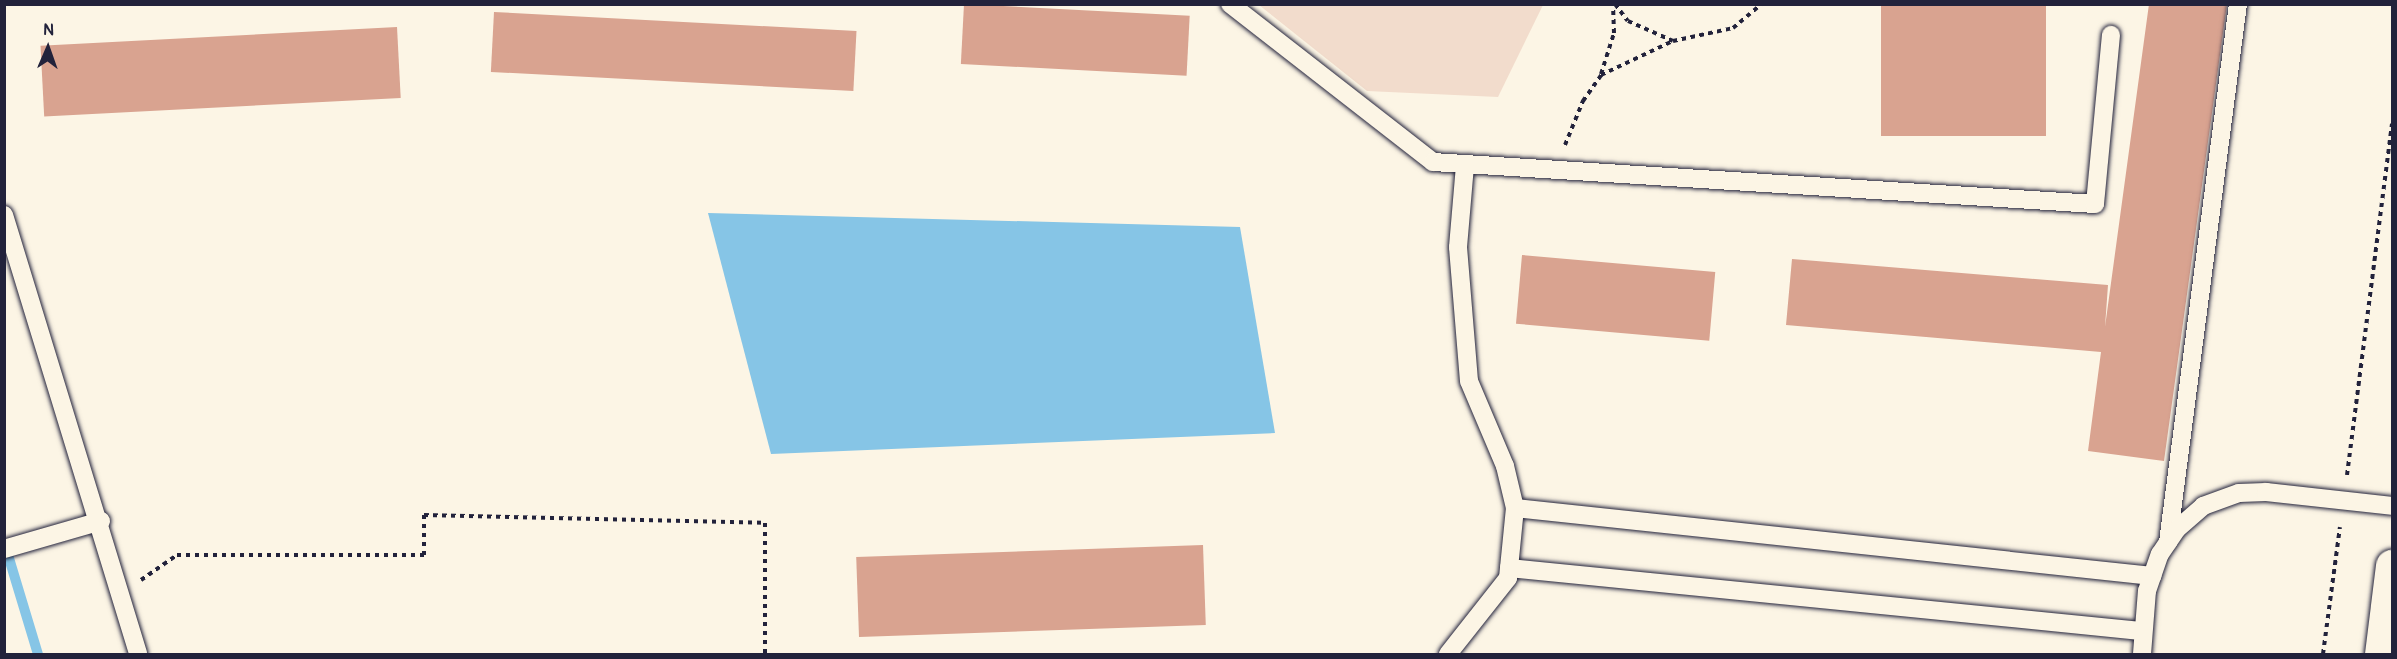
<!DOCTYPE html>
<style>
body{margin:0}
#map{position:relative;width:2397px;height:659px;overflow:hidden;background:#fcf5e5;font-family:Pangolin,sans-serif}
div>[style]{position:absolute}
.built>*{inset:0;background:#f2dccc}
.water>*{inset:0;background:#86c5e6}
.stream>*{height:10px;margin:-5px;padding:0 5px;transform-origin:5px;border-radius:5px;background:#86c5e6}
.building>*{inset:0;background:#d9a390;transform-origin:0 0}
.path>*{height:4px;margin-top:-2px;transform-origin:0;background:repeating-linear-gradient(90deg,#22223b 0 4.5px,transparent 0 9px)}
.roads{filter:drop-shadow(0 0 2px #22223b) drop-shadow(0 0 2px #22223b)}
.service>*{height:18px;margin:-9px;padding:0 9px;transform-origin:9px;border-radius:9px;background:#fcf5e5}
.secondary>*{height:33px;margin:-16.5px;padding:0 16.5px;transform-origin:16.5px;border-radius:16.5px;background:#fcf5e5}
span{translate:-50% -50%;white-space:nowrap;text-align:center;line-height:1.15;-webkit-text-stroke:5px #fcf5e5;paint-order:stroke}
.frame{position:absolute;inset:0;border:6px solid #22223b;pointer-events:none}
.north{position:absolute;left:18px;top:18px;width:60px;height:60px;-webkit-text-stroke:4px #fcf5e5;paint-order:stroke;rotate:2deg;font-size:16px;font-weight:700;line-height:24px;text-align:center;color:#22223b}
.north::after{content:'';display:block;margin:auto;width:21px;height:27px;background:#22223b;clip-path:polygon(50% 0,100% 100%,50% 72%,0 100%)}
</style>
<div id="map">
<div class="built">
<div style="clip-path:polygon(1259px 5px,1543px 5px,1498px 97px,1367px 91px)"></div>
</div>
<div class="water">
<div style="clip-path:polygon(708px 213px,1240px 227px,1275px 433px,771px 454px)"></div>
</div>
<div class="stream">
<div style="left:5px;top:545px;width:114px;rotate:73.2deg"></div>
</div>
<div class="building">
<div style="left:964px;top:4px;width:226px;height:60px;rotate:3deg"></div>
<div style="left:1881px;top:4px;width:165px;height:132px"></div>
<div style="clip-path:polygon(2149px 4px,2227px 4px,2164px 461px,2088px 451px,2101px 352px,1786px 325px,1792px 259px,2108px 285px,2105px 327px)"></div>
<div style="left:494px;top:12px;width:363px;height:60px;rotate:3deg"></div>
<div style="left:397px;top:27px;width:71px;height:357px;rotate:87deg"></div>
<div style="left:1522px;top:255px;width:194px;height:69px;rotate:5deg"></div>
<div style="left:1203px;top:545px;width:80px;height:347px;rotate:88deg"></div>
</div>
<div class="path">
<div style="left:1615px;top:4px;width:21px;rotate:53deg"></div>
<div style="left:1628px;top:21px;width:49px;rotate:24deg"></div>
<div style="left:1673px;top:41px;width:61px;rotate:-12.2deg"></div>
<div style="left:1733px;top:28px;width:38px;rotate:-40deg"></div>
<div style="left:1601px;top:74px;width:43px;rotate:-72.4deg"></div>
<div style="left:1614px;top:33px;width:29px;rotate:-92deg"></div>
<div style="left:1565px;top:145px;width:48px;rotate:-67.8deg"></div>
<div style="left:1583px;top:101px;width:32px;rotate:-55deg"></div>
<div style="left:1601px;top:75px;width:80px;rotate:-25.3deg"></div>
<div style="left:2347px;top:475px;width:354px;rotate:-82.7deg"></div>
<div style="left:141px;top:580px;width:44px;rotate:-34.8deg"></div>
<div style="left:177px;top:555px;width:247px"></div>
<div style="left:424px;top:555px;width:40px;rotate:-90deg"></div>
<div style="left:424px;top:515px;width:341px;rotate:1.3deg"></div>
<div style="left:765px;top:523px;width:131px;rotate:90deg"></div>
<div style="left:2323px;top:654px;width:128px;rotate:-82.4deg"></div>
</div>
<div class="roads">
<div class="service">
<div style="left:1230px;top:4px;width:257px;rotate:37.9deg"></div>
<div style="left:1433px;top:162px;width:663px;rotate:3.63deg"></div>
<div style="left:2095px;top:204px;width:170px;rotate:-84.6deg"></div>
<div style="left:4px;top:215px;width:459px;rotate:73deg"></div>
<div style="left:1515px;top:508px;width:641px;rotate:6.09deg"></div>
<div style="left:2168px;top:542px;width:543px;rotate:-82.59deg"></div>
<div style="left:4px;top:549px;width:101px;rotate:-16.1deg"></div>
<div style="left:1509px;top:568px;width:635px;rotate:5.69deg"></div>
<div style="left:1448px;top:654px;width:97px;rotate:-51.7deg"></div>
<div style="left:1508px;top:578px;width:70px;rotate:-84.3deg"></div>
<div style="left:1515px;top:508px;width:43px;rotate:-103.4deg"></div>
<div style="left:1505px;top:466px;width:92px;rotate:-113deg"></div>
<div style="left:1469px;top:381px;width:134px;rotate:-94.7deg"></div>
<div style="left:1458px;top:247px;width:81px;rotate:-85.1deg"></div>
<div style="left:2142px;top:654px;width:63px;rotate:-85.5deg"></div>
<div style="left:2147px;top:591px;width:39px;rotate:-71deg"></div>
<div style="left:2160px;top:554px;width:30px;rotate:-56deg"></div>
<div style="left:2177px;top:529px;width:35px;rotate:-41deg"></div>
<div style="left:2203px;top:506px;width:38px;rotate:-20deg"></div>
<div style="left:2239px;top:493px;width:27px;rotate:-2deg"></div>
<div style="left:2266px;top:492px;width:127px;rotate:6.3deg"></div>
</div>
<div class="secondary">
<div style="left:2381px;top:654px;width:89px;rotate:-82.9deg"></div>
</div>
</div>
<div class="frame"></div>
<div class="north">N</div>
</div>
